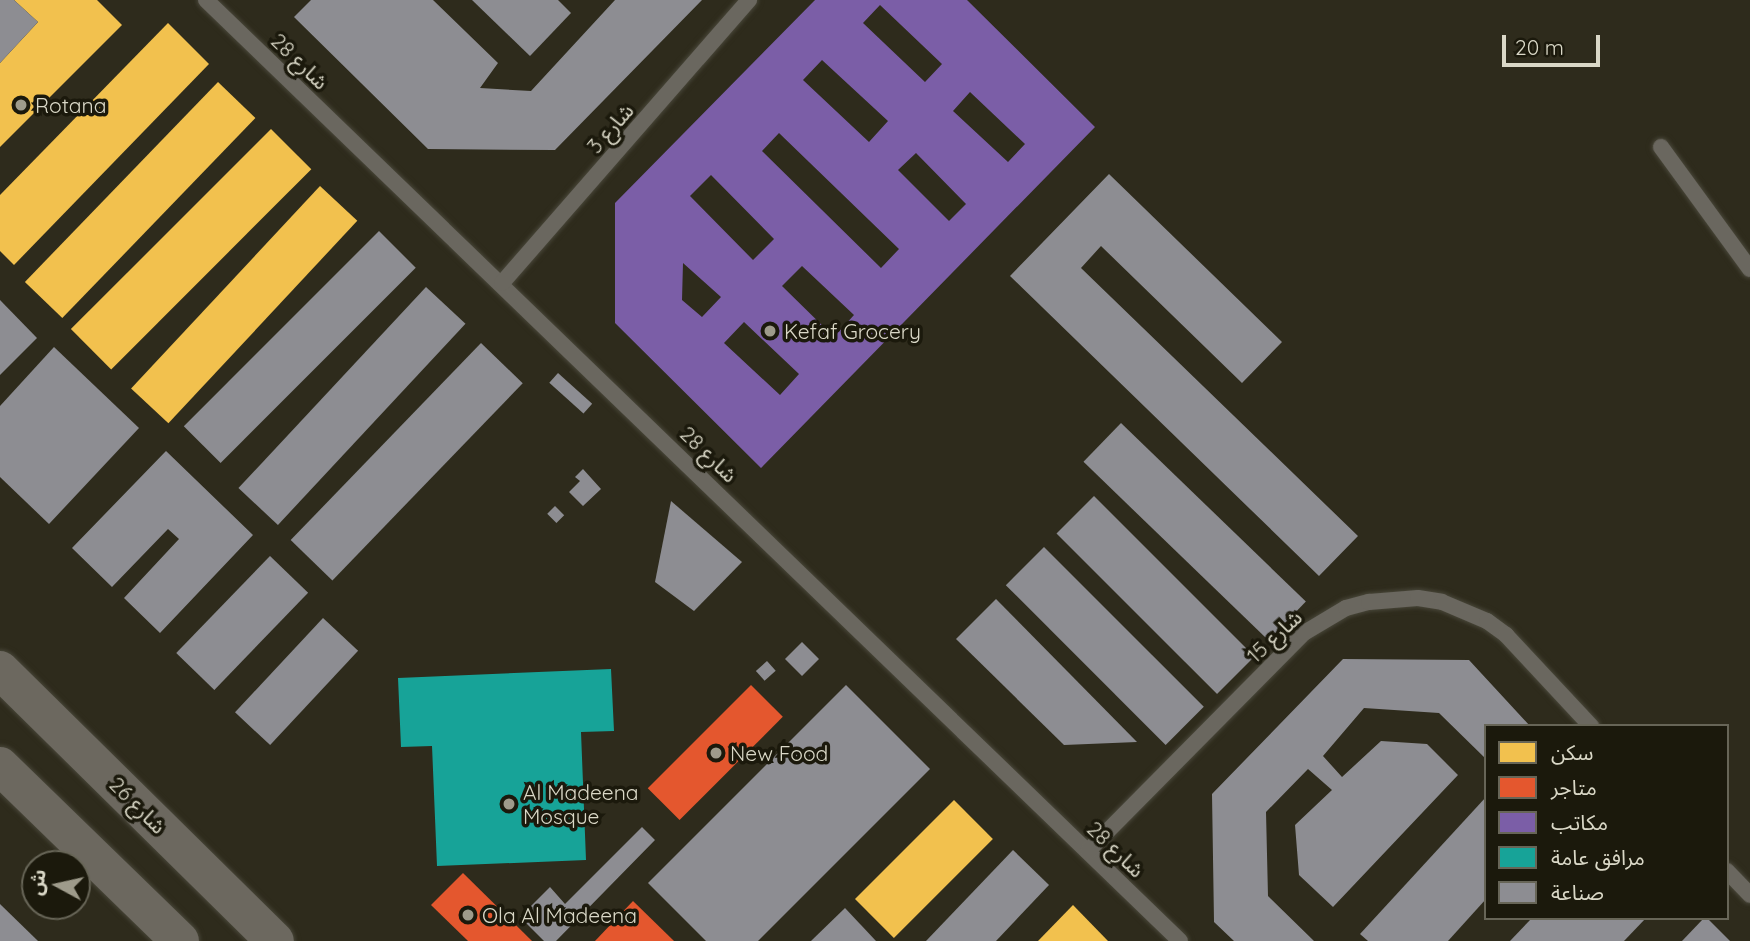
<!DOCTYPE html>
<meta charset="utf-8">
<style>
body{margin:0}
#map{position:relative;width:1750px;height:941px;overflow:hidden;background:#2e2b1c;font-family:Quicksand,"Noto Sans Arabic",sans-serif}
div>[style]{position:absolute}
.homes>*{inset:0;background:#f2c14e;transform-origin:0 0}
.shops>*{inset:0;background:#e4572e;transform-origin:0 0}
.offices>*{inset:0;background:#7b5ea7}
.public>*{inset:0;background:#17a398}
.industry>*{inset:0;background:#8d8d92;transform-origin:0 0}
.roads{filter:drop-shadow(0 0 2px #484639) drop-shadow(0 0 2px #484639)}
.lane>*{height:16px;margin:-8px;padding:0 8px;transform-origin:8px;border-radius:8px;background:#6a675f}
.secondary>*{height:38px;margin:-19px;padding:0 19px;transform-origin:19px;border-radius:19px;background:#6c685f}
.dots>*{width:19px;height:19px;translate:-50% -50%;box-sizing:border-box;border:4px solid #1b190c;border-radius:50%}
span{translate:-50% -50%;white-space:nowrap;text-align:center;line-height:1.15;-webkit-text-stroke:7px #1b190c;paint-order:stroke}
.street-label{font-size:21px;color:#dad8c7}
.poi-label{font-size:21px;color:#dad8c7}
.left{translate:0 -50%;text-align:left}
.legend{position:absolute;left:1484px;top:724px;width:245px;height:196px;box-sizing:border-box;background:#1b190c;border:2px solid #676557;margin:0;padding:9px 12px;list-style:none;font-size:21px;color:#dad8c7}
.legend li{display:flex;align-items:center;gap:14px;height:35px}
.legend b{width:35px;border:2px solid #676557}
.north{position:absolute;left:21px;top:850px;width:70px;height:70px;box-sizing:border-box;background:#1b190c;border:2px solid #676557;border-radius:50%;rotate:278deg;font-size:19px;font-weight:700;line-height:28px;text-align:center;color:#dad8c7}
.north::after{content:'';display:block;margin:auto;width:24px;height:32px;background:#9e9b8b;clip-path:polygon(50% 0,100% 100%,50% 72%,0 100%)}
.scale{position:absolute;left:1502px;top:35px;width:98px;height:32px;box-sizing:border-box;border:4px solid #dad8c7;border-top:0;padding-left:9px;font-size:21px;line-height:24px;white-space:nowrap;color:#dad8c7;-webkit-text-stroke:5px #1b190c;paint-order:stroke}
</style>
<div id="map">
<div class="homes">
<div style="clip-path:polygon(14px 0,97px 0,122px 25px,0 147px,0 63px,38px 22px)"></div>
<div style="clip-path:polygon(168px 23px,209px 64px,14px 265px,0 251px,0 195px)"></div>
<div style="left:218px;top:82px;width:52px;height:278px;rotate:44deg"></div>
<div style="left:271px;top:129px;width:57px;height:283px;rotate:45deg"></div>
<div style="left:320px;top:186px;width:51px;height:277px;rotate:43deg"></div>
<div style="left:954px;top:800px;width:55px;height:140px;rotate:45deg"></div>
<div style="clip-path:polygon(1073px 905px,1108px 941px,1038px 941px)"></div>
</div>
<div class="shops">
<div style="left:751px;top:685px;width:45px;height:146px;rotate:45deg"></div>
<div style="clip-path:polygon(463px 873px,532px 941px,468px 941px,431px 905px)"></div>
<div style="clip-path:polygon(633px 901px,674px 941px,595px 941px)"></div>
</div>
<div class="offices">
<div style="clip-path:polygon(evenodd,815px 0,967px 0,1095px 127px,761px 468px,615px 323px,615px 203px,815px 0,880px 5px,942px 64px,925px 82px,863px 23px,880px 5px,815px 0,822px 60px,888px 121px,869px 142px,803px 80px,822px 60px,815px 0,970px 92px,1025px 144px,1008px 162px,953px 111px,970px 92px,815px 0,779px 133px,899px 249px,881px 268px,762px 151px,779px 133px,815px 0,916px 153px,966px 204px,949px 221px,898px 170px,916px 153px,815px 0,711px 175px,774px 239px,753px 260px,690px 196px,711px 175px,815px 0,683px 263px,721px 297px,702px 317px,682px 300px,683px 263px,815px 0,802px 266px,854px 315px,834px 337px,782px 286px,802px 266px,815px 0,744px 322px,799px 374px,780px 395px,724px 343px,744px 322px)"></div>
</div>
<div class="public">
<div style="clip-path:polygon(611px 669px,614px 731px,581px 732px,586px 860px,437px 866px,432px 746px,401px 747px,398px 678px)"></div>
</div>
<div class="industry">
<div style="clip-path:polygon(0 0,14px 0,38px 22px,0 63px)"></div>
<div style="clip-path:polygon(311px 0,433px 0,498px 63px,480px 88px,531px 91px,615px 0,702px 0,555px 150px,428px 149px,294px 17px)"></div>
<div style="clip-path:polygon(472px 0,558px 0,571px 13px,530px 56px)"></div>
<div style="clip-path:polygon(1109px 174px,1282px 342px,1242px 383px,1101px 246px,1081px 268px,1358px 536px,1319px 576px,1010px 276px)"></div>
<div style="left:379px;top:231px;width:52px;height:276px;rotate:45deg"></div>
<div style="left:426px;top:287px;width:54px;height:275px;rotate:43deg"></div>
<div style="clip-path:polygon(0 300px,37px 338px,0 375px)"></div>
<div style="left:481px;top:343px;width:58px;height:274px;rotate:44deg"></div>
<div style="clip-path:polygon(54px 347px,139px 428px,49px 524px,0 477px,0 406px)"></div>
<div style="left:558px;top:373px;width:46px;height:13px;rotate:42deg"></div>
<div style="left:1121px;top:423px;width:257px;height:54px;rotate:44deg"></div>
<div style="clip-path:polygon(166px 451px,253px 535px,160px 633px,124px 598px,179px 539px,168px 529px,112px 587px,72px 548px)"></div>
<div style="clip-path:polygon(583px 469px,601px 489px,583px 506px,569px 492px,580px 481px,575px 477px)"></div>
<div style="left:1094px;top:496px;width:227px;height:53px;rotate:45deg"></div>
<div style="clip-path:polygon(671px 501px,742px 562px,694px 611px,655px 582px)"></div>
<div style="left:555px;top:506px;width:13px;height:11px;rotate:45deg"></div>
<div style="left:1044px;top:547px;width:226px;height:54px;rotate:45deg"></div>
<div style="left:270px;top:556px;width:53px;height:135px;rotate:44deg"></div>
<div style="clip-path:polygon(996px 599px,1137px 742px,1064px 745px,956px 639px)"></div>
<div style="left:323px;top:618px;width:48px;height:129px;rotate:43deg"></div>
<div style="left:802px;top:642px;width:24px;height:24px;rotate:45deg"></div>
<div style="clip-path:polygon(1343px 659px,1469px 660px,1530px 726px,1486px 726px,1486px 759px,1439px 713px,1364px 708px,1323px 756px,1342px 777px,1381px 741px,1427px 744px,1458px 775px,1333px 907px,1299px 875px,1295px 825px,1332px 790px,1308px 769px,1266px 812px,1268px 896px,1314px 941px,1234px 941px,1214px 922px,1212px 794px)"></div>
<div style="left:767px;top:661px;width:13px;height:15px;rotate:48deg"></div>
<div style="clip-path:polygon(846px 685px,930px 769px,758px 941px,706px 941px,648px 883px)"></div>
<div style="clip-path:polygon(1486px 797px,1486px 899px,1448px 941px,1368px 941px,1360px 934px)"></div>
<div style="clip-path:polygon(642px 827px,655px 840px,556px 941px,544px 941px,520px 917px,550px 887px,565px 904px)"></div>
<div style="clip-path:polygon(1013px 850px,1049px 885px,996px 941px,926px 941px)"></div>
<div style="clip-path:polygon(0 904px,38px 941px,0 941px)"></div>
<div style="clip-path:polygon(845px 908px,876px 941px,811px 941px)"></div>
<div style="clip-path:polygon(1532px 918px,1646px 918px,1624px 941px,1510px 941px)"></div>
<div style="clip-path:polygon(1704px 918px,1707px 918px,1730px 941px,1682px 941px)"></div>
</div>
<div class="roads">
<div class="lane">
<div style="left:206px;top:0;width:1354px;rotate:44.01deg"></div>
<div style="left:1661px;top:147px;width:151px;rotate:53.9deg"></div>
<div style="left:502px;top:283px;width:376px;rotate:-48.9deg"></div>
<div style="left:1088px;top:851px;width:307px;rotate:-45.3deg"></div>
<div style="left:1304px;top:633px;width:49px;rotate:-30.8deg"></div>
<div style="left:1346px;top:608px;width:24px;rotate:-15deg"></div>
<div style="left:1369px;top:602px;width:49px;rotate:-4.7deg"></div>
<div style="left:1418px;top:598px;width:24px;rotate:9deg"></div>
<div style="left:1442px;top:602px;width:49px;rotate:22.9deg"></div>
<div style="left:1487px;top:621px;width:24px;rotate:36deg"></div>
<div style="left:1506px;top:635px;width:125px;rotate:47deg"></div>
<div style="left:1727px;top:871px;width:33px;rotate:46deg"></div>
</div>
<div class="secondary">
<div style="left:0;top:670px;width:386px;rotate:44.6deg"></div>
<div style="left:0;top:766px;width:251px;rotate:44.2deg"></div>
</div>
</div>
<div class="dots">
<div style="left:21px;top:105px;background:#9e9b8b"></div>
<div style="left:770px;top:331px;background:#9e9b8b"></div>
<div style="left:716px;top:753px;background:#9e9b8b"></div>
<div style="left:509px;top:804px;background:#9e9b8b"></div>
<div style="left:468px;top:915px;background:#9e9b8b"></div>
</div>
<div class="street-label">
<span style="left:300px;top:61px;rotate:44deg">شارع 28</span>
<span style="left:610px;top:128px;rotate:-49deg">شارع 3</span>
<span style="left:709px;top:454px;rotate:44deg">شارع 28</span>
<span style="left:1274px;top:636px;rotate:-43deg">شارع 15</span>
<span style="left:138px;top:805px;rotate:45deg">شارع 26</span>
<span style="left:1116px;top:849px;rotate:44deg">شارع 28</span>
</div>
<div class="poi-label">
<span class="left" style="left:35px;top:105px">Rotana</span>
<span class="left" style="left:784px;top:331px">Kefaf Grocery</span>
<span class="left" style="left:730px;top:753px">New Food</span>
<span class="left" style="left:523px;top:804px">Al Madeena<br>Mosque</span>
<span class="left" style="left:482px;top:915px">Ola Al Madeena</span>
</div>
<ul class="legend">
<li><b style="height:19px;background:#f2c14e"></b>سكن</li>
<li><b style="height:19px;background:#e4572e"></b>متاجر</li>
<li><b style="height:19px;background:#7b5ea7"></b>مكاتب</li>
<li><b style="height:19px;background:#17a398"></b>مرافق عامة</li>
<li><b style="height:19px;background:#8d8d92"></b>صناعة</li>
</ul>
<div class="north">ش</div>
<div class="scale">20 m</div>
</div>
